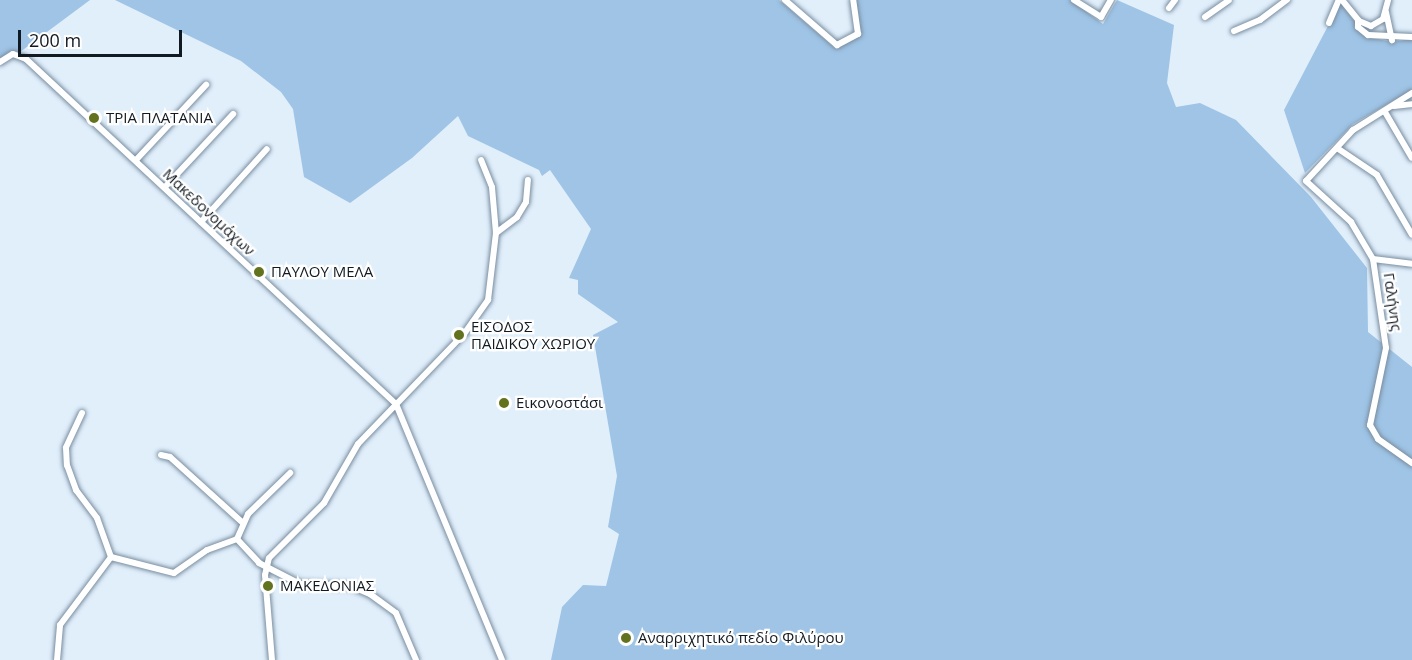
<!DOCTYPE html>
<meta charset="utf-8">
<style>
body{margin:0}
#map{position:relative;width:1412px;height:660px;overflow:hidden;background:#e1effb;font-family:"Open Sans",sans-serif}
div>[style]{position:absolute}
.green>*{inset:0;background:#9fc4e6}
.roads{filter:drop-shadow(0 0 2px #798da0) drop-shadow(0 0 2px #798da0)}
.minor>*{height:6px;margin:-3px;padding:0 3px;transform-origin:3px;border-radius:3px;background:#fff}
.dots>*{width:16px;height:16px;translate:-50% -50%;box-sizing:border-box;border:3px solid #fff;border-radius:50%}
span{translate:-50% -50%;white-space:nowrap;text-align:center;line-height:1.15;-webkit-text-stroke:4.5px #fff;paint-order:stroke}
.poi-label{font-size:15px;color:#121a21}
.left{translate:0 -50%;text-align:left}
.street-label{font-size:15px;color:#121a21}
.scale{position:absolute;left:18px;top:30px;width:164px;height:27px;box-sizing:border-box;border:3px solid #121a21;border-top:0;padding-left:8px;font-size:18px;line-height:21px;white-space:nowrap;color:#121a21;-webkit-text-stroke:4px #fff;paint-order:stroke}
</style>
<div id="map">
<div class="green">
<div style="clip-path:polygon(0 0,90px 0,20px 52px,11px 51px,0 59px)"></div>
<div style="clip-path:polygon(115px 0,779px 0,836px 49px,860px 36px,856px 0,1070px 0,1103px 24px,1117px 0,1174px 25px,1167px 83px,1176px 107px,1200px 103px,1236px 120px,1311px 197px,1367px 268px,1368px 332px,1412px 367px,1412px 660px,551px 660px,562px 607px,583px 585px,606px 586px,619px 534px,608px 527px,617px 476px,593px 335px,618px 322px,578px 294px,578px 280px,569px 278px,591px 229px,550px 170px,542px 176px,539px 170px,468px 136px,458px 116px,412px 158px,350px 203px,304px 177px,293px 109px,281px 92px,241px 61px)"></div>
<div style="clip-path:polygon(1340px 3px,1367px 37px,1392px 42px,1412px 39px,1412px 90px,1353px 124px,1305px 173px,1284px 110px)"></div>
</div>
<div class="roads">
<div class="minor">
<div style="left:785px;top:0;width:69px;rotate:40.9deg"></div>
<div style="left:837px;top:45px;width:24px;rotate:-28deg"></div>
<div style="left:858px;top:34px;width:34px;rotate:-98deg"></div>
<div style="left:1074px;top:0;width:32px;rotate:32deg"></div>
<div style="left:1101px;top:17px;width:20px;rotate:-60deg"></div>
<div style="left:1342px;top:0;width:27px;rotate:51deg"></div>
<div style="left:1359px;top:21px;width:13px;rotate:23deg"></div>
<div style="left:1371px;top:26px;width:14px;rotate:-30deg"></div>
<div style="left:1383px;top:19px;width:20px;rotate:-75deg"></div>
<div style="left:1169px;top:8px;width:10px;rotate:-53deg"></div>
<div style="left:1386px;top:12px;width:29px;rotate:78deg"></div>
<div style="left:1205px;top:17px;width:29px;rotate:-35deg"></div>
<div style="left:1358px;top:20px;width:7px;rotate:90deg"></div>
<div style="left:1358px;top:27px;width:13px;rotate:39deg"></div>
<div style="left:1368px;top:35px;width:44px;rotate:2.6deg"></div>
<div style="left:1329px;top:23px;width:25px;rotate:-67deg"></div>
<div style="left:1234px;top:31px;width:28px;rotate:-23deg"></div>
<div style="left:1260px;top:20px;width:34px;rotate:-37deg"></div>
<div style="left:0;top:62px;width:15px;rotate:-32deg"></div>
<div style="left:13px;top:54px;width:14px;rotate:21deg"></div>
<div style="left:26px;top:59px;width:506px;rotate:43deg"></div>
<div style="left:396px;top:404px;width:277px;rotate:67.5deg"></div>
<div style="left:1412px;top:93px;width:70px;rotate:147.9deg"></div>
<div style="left:1353px;top:130px;width:69px;rotate:132.7deg"></div>
<div style="left:1306px;top:181px;width:61px;rotate:42.3deg"></div>
<div style="left:1351px;top:222px;width:43px;rotate:59.3deg"></div>
<div style="left:1373px;top:259px;width:90px;rotate:81.7deg"></div>
<div style="left:1386px;top:348px;width:79px;rotate:101.7deg"></div>
<div style="left:1370px;top:425px;width:16px;rotate:60deg"></div>
<div style="left:1378px;top:439px;width:42px;rotate:35.2deg"></div>
<div style="left:1394px;top:106px;width:18px;rotate:-6deg"></div>
<div style="left:1385px;top:112px;width:53px;rotate:59.6deg"></div>
<div style="left:1337px;top:148px;width:48px;rotate:34deg"></div>
<div style="left:1377px;top:175px;width:69px;rotate:59.7deg"></div>
<div style="left:136px;top:160px;width:103px;rotate:-47deg"></div>
<div style="left:165px;top:187px;width:100px;rotate:-47deg"></div>
<div style="left:201px;top:222px;width:98px;rotate:-47.9deg"></div>
<div style="left:496px;top:233px;width:26px;rotate:-37deg"></div>
<div style="left:517px;top:217px;width:17px;rotate:-59deg"></div>
<div style="left:526px;top:202px;width:22px;rotate:-85deg"></div>
<div style="left:1373px;top:259px;width:39px;rotate:7deg"></div>
<div style="left:82px;top:413px;width:38px;rotate:115deg"></div>
<div style="left:66px;top:448px;width:17px;rotate:87deg"></div>
<div style="left:67px;top:465px;width:27px;rotate:70deg"></div>
<div style="left:76px;top:490px;width:35px;rotate:53deg"></div>
<div style="left:97px;top:518px;width:41px;rotate:70.3deg"></div>
<div style="left:111px;top:557px;width:65px;rotate:14.3deg"></div>
<div style="left:174px;top:573px;width:40px;rotate:-34.9deg"></div>
<div style="left:207px;top:550px;width:32px;rotate:-20deg"></div>
<div style="left:237px;top:539px;width:33px;rotate:47deg"></div>
<div style="left:259px;top:563px;width:46px;rotate:27.1deg"></div>
<div style="left:300px;top:584px;width:51px;rotate:2.2deg"></div>
<div style="left:351px;top:586px;width:21px;rotate:23deg"></div>
<div style="left:370px;top:594px;width:32px;rotate:36deg"></div>
<div style="left:396px;top:613px;width:51px;rotate:66.9deg"></div>
<div style="left:161px;top:455px;width:9px;rotate:13deg"></div>
<div style="left:170px;top:457px;width:98px;rotate:42.1deg"></div>
<div style="left:237px;top:539px;width:27px;rotate:-66deg"></div>
<div style="left:248px;top:514px;width:59px;rotate:-44.3deg"></div>
<div style="left:57px;top:660px;width:35px;rotate:-85deg"></div>
<div style="left:60px;top:625px;width:85px;rotate:-53.1deg"></div>
<div style="left:272px;top:660px;width:85px;rotate:-94.7deg"></div>
<div style="left:265px;top:575px;width:17px;rotate:-77deg"></div>
<div style="left:269px;top:558px;width:78px;rotate:-45deg"></div>
<div style="left:324px;top:503px;width:68px;rotate:-60deg"></div>
<div style="left:358px;top:444px;width:153px;rotate:-46.1deg"></div>
<div style="left:464px;top:334px;width:42px;rotate:-54.8deg"></div>
<div style="left:488px;top:300px;width:67px;rotate:-83.2deg"></div>
<div style="left:496px;top:233px;width:46px;rotate:-95deg"></div>
<div style="left:492px;top:187px;width:29px;rotate:-112deg"></div>
</div>
</div>
<div class="dots">
<div style="left:94px;top:118px;background:#62721e"></div>
<div style="left:259px;top:272px;background:#62721e"></div>
<div style="left:459px;top:335px;background:#62721e"></div>
<div style="left:504px;top:403px;background:#62721e"></div>
<div style="left:268px;top:586px;background:#62721e"></div>
<div style="left:626px;top:638px;background:#62721e"></div>
</div>
<div class="poi-label">
<span class="left" style="left:106px;top:118px">ΤΡΙΑ ΠΛΑΤΑΝΙΑ</span>
<span class="left" style="left:271px;top:272px">ΠΑΥΛΟΥ ΜΕΛΑ</span>
<span class="left" style="left:471px;top:335px">ΕΙΣΟΔΟΣ<br>ΠΑΙΔΙΚΟΥ ΧΩΡΙΟΥ</span>
<span class="left" style="left:516px;top:403px">Εικονοστάσι</span>
<span class="left" style="left:280px;top:586px">ΜΑΚΕΔΟΝΙΑΣ</span>
<span class="left" style="left:638px;top:638px">Αναρριχητικό πεδίο Φιλύρου</span>
</div>
<div class="street-label">
<span style="left:209px;top:212px;rotate:43deg">Μακεδονομάχων</span>
<span style="left:1393px;top:302px;rotate:82deg">Γαλήνης</span>
</div>
<div class="scale">200 m</div>
</div>
